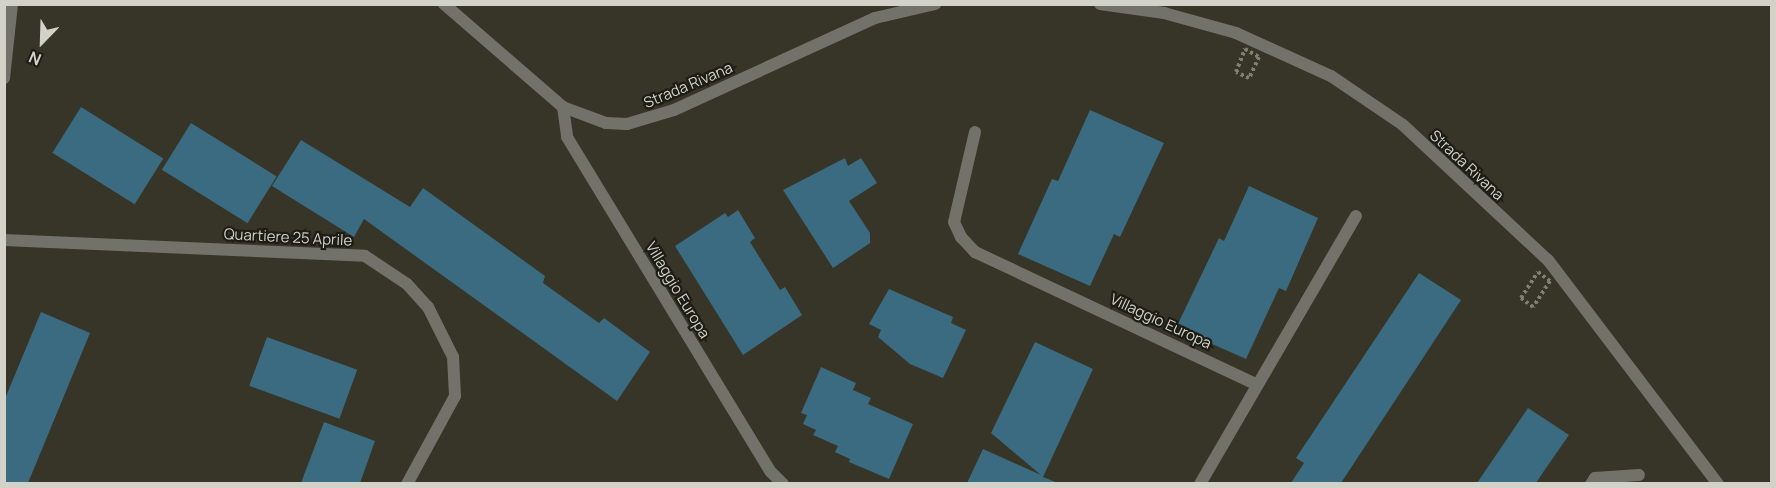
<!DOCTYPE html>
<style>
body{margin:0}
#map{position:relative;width:1776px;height:488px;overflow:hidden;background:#363527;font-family:Manrope,sans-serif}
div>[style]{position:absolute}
.building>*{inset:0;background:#3a6b80;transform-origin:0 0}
.path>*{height:4px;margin-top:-2px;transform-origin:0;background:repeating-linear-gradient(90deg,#7f7f73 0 3px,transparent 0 6px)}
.street>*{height:12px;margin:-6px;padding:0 6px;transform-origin:6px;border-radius:6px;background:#72726b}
span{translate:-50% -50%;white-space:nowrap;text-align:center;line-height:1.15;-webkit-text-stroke:4.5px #1d1d16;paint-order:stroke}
.street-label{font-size:15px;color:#d2d2c9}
.frame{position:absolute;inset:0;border:6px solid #d2d2c9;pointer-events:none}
.north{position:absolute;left:12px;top:12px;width:60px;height:60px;-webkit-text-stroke:4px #1d1d16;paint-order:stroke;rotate:203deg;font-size:16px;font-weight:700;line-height:24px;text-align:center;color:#d2d2c9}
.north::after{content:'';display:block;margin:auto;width:21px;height:27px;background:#d2d2c9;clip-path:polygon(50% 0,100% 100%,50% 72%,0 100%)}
</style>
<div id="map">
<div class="building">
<div style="left:81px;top:107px;width:97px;height:54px;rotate:32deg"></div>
<div style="clip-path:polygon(1090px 110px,1164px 143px,1120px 237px,1114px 234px,1090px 286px,1018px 254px,1052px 179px,1058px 181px)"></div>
<div style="left:191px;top:123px;width:101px;height:55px;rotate:32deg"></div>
<div style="clip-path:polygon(301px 140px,410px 207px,423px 188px,545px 276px,543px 283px,599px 323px,604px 318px,650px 352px,617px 401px,364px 219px,354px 237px,272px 186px)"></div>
<div style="clip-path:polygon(845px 158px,848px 166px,861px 158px,877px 183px,849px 201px,870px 233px,870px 243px,833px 268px,783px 190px)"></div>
<div style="clip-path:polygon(1249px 186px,1318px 218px,1286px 291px,1279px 288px,1246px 359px,1176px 328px,1219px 238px,1224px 241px)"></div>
<div style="clip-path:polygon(738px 210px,755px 238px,750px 242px,780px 290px,785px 287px,802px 315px,743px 355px,675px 246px,725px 213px,728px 217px)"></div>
<div style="clip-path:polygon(1419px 273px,1461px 300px,1341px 483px,1291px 483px,1304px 463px,1296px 458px)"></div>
<div style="clip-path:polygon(889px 289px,953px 317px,951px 323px,966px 330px,943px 378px,910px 364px,878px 337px,881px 330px,869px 324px)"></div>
<div style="clip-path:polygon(41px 312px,90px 333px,28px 483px,4px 483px,4px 401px)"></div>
<div style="left:267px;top:337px;width:96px;height:52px;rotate:20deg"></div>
<div style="clip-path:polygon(1035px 342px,1093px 369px,1043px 477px,1058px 483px,967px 483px,983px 449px,1041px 475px,991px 433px)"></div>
<div style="clip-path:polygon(821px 367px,856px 383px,853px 390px,871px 398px,868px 404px,913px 424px,889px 479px,849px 462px,850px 459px,835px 452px,838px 446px,813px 435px,816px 430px,803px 424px,807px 415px,801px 413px)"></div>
<div style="clip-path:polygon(1528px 408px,1569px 435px,1546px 468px,1536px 483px,1477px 483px)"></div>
<div style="clip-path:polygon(324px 422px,375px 441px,360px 483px,301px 483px)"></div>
</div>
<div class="path">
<div style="left:1245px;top:49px;width:16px;rotate:30deg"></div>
<div style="left:1259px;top:57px;width:23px;rotate:115deg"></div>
<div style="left:1249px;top:78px;width:14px;rotate:-155deg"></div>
<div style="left:1236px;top:72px;width:25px;rotate:-69deg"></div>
<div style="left:1538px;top:272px;width:15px;rotate:37deg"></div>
<div style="left:1550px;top:281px;width:31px;rotate:123deg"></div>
<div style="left:1533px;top:307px;width:15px;rotate:-143deg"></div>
<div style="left:1521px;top:298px;width:31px;rotate:-57deg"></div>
</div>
<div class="street">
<div style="left:444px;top:4px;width:157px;rotate:40.9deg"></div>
<div style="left:563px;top:107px;width:46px;rotate:20.4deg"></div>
<div style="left:606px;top:123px;width:21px;rotate:3deg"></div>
<div style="left:627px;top:124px;width:49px;rotate:-16.6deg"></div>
<div style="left:674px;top:110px;width:221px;rotate:-24.6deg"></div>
<div style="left:875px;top:18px;width:62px;rotate:-13.1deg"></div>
<div style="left:1100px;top:4px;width:65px;rotate:8deg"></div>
<div style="left:1164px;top:13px;width:75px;rotate:15.5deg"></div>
<div style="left:1236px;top:33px;width:104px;rotate:24.4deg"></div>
<div style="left:1331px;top:76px;width:87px;rotate:34.2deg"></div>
<div style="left:1403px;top:125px;width:198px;rotate:43deg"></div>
<div style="left:1548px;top:260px;width:281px;rotate:52.8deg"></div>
<div style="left:4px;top:78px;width:74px;rotate:-83.8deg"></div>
<div style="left:563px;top:107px;width:30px;rotate:82deg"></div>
<div style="left:567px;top:137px;width:392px;rotate:58.7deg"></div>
<div style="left:771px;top:472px;width:17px;rotate:45deg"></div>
<div style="left:975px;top:132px;width:92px;rotate:103.1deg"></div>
<div style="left:954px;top:222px;width:17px;rotate:65deg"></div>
<div style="left:961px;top:237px;width:21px;rotate:47deg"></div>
<div style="left:975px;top:252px;width:310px;rotate:25.2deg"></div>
<div style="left:4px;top:240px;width:361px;rotate:2.5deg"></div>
<div style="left:365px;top:256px;width:50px;rotate:33.7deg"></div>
<div style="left:407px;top:284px;width:31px;rotate:48deg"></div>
<div style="left:428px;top:307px;width:56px;rotate:63.4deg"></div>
<div style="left:453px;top:357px;width:39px;rotate:87deg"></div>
<div style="left:455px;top:396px;width:100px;rotate:118.6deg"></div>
<div style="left:1200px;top:484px;width:310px;rotate:-59.8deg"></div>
<div style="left:1591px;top:484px;width:7px;rotate:-56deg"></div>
<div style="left:1595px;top:478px;width:44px;rotate:-3.9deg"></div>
</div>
<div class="street-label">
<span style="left:688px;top:85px;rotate:-23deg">Strada Rivana</span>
<span style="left:1467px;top:165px;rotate:43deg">Strada Rivana</span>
<span style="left:288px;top:237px;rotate:3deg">Quartiere 25 Aprile</span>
<span style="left:678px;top:290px;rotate:59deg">Villaggio Europa</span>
<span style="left:1161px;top:321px;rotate:25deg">Villaggio Europa</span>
</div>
<div class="frame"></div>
<div class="north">N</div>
</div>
